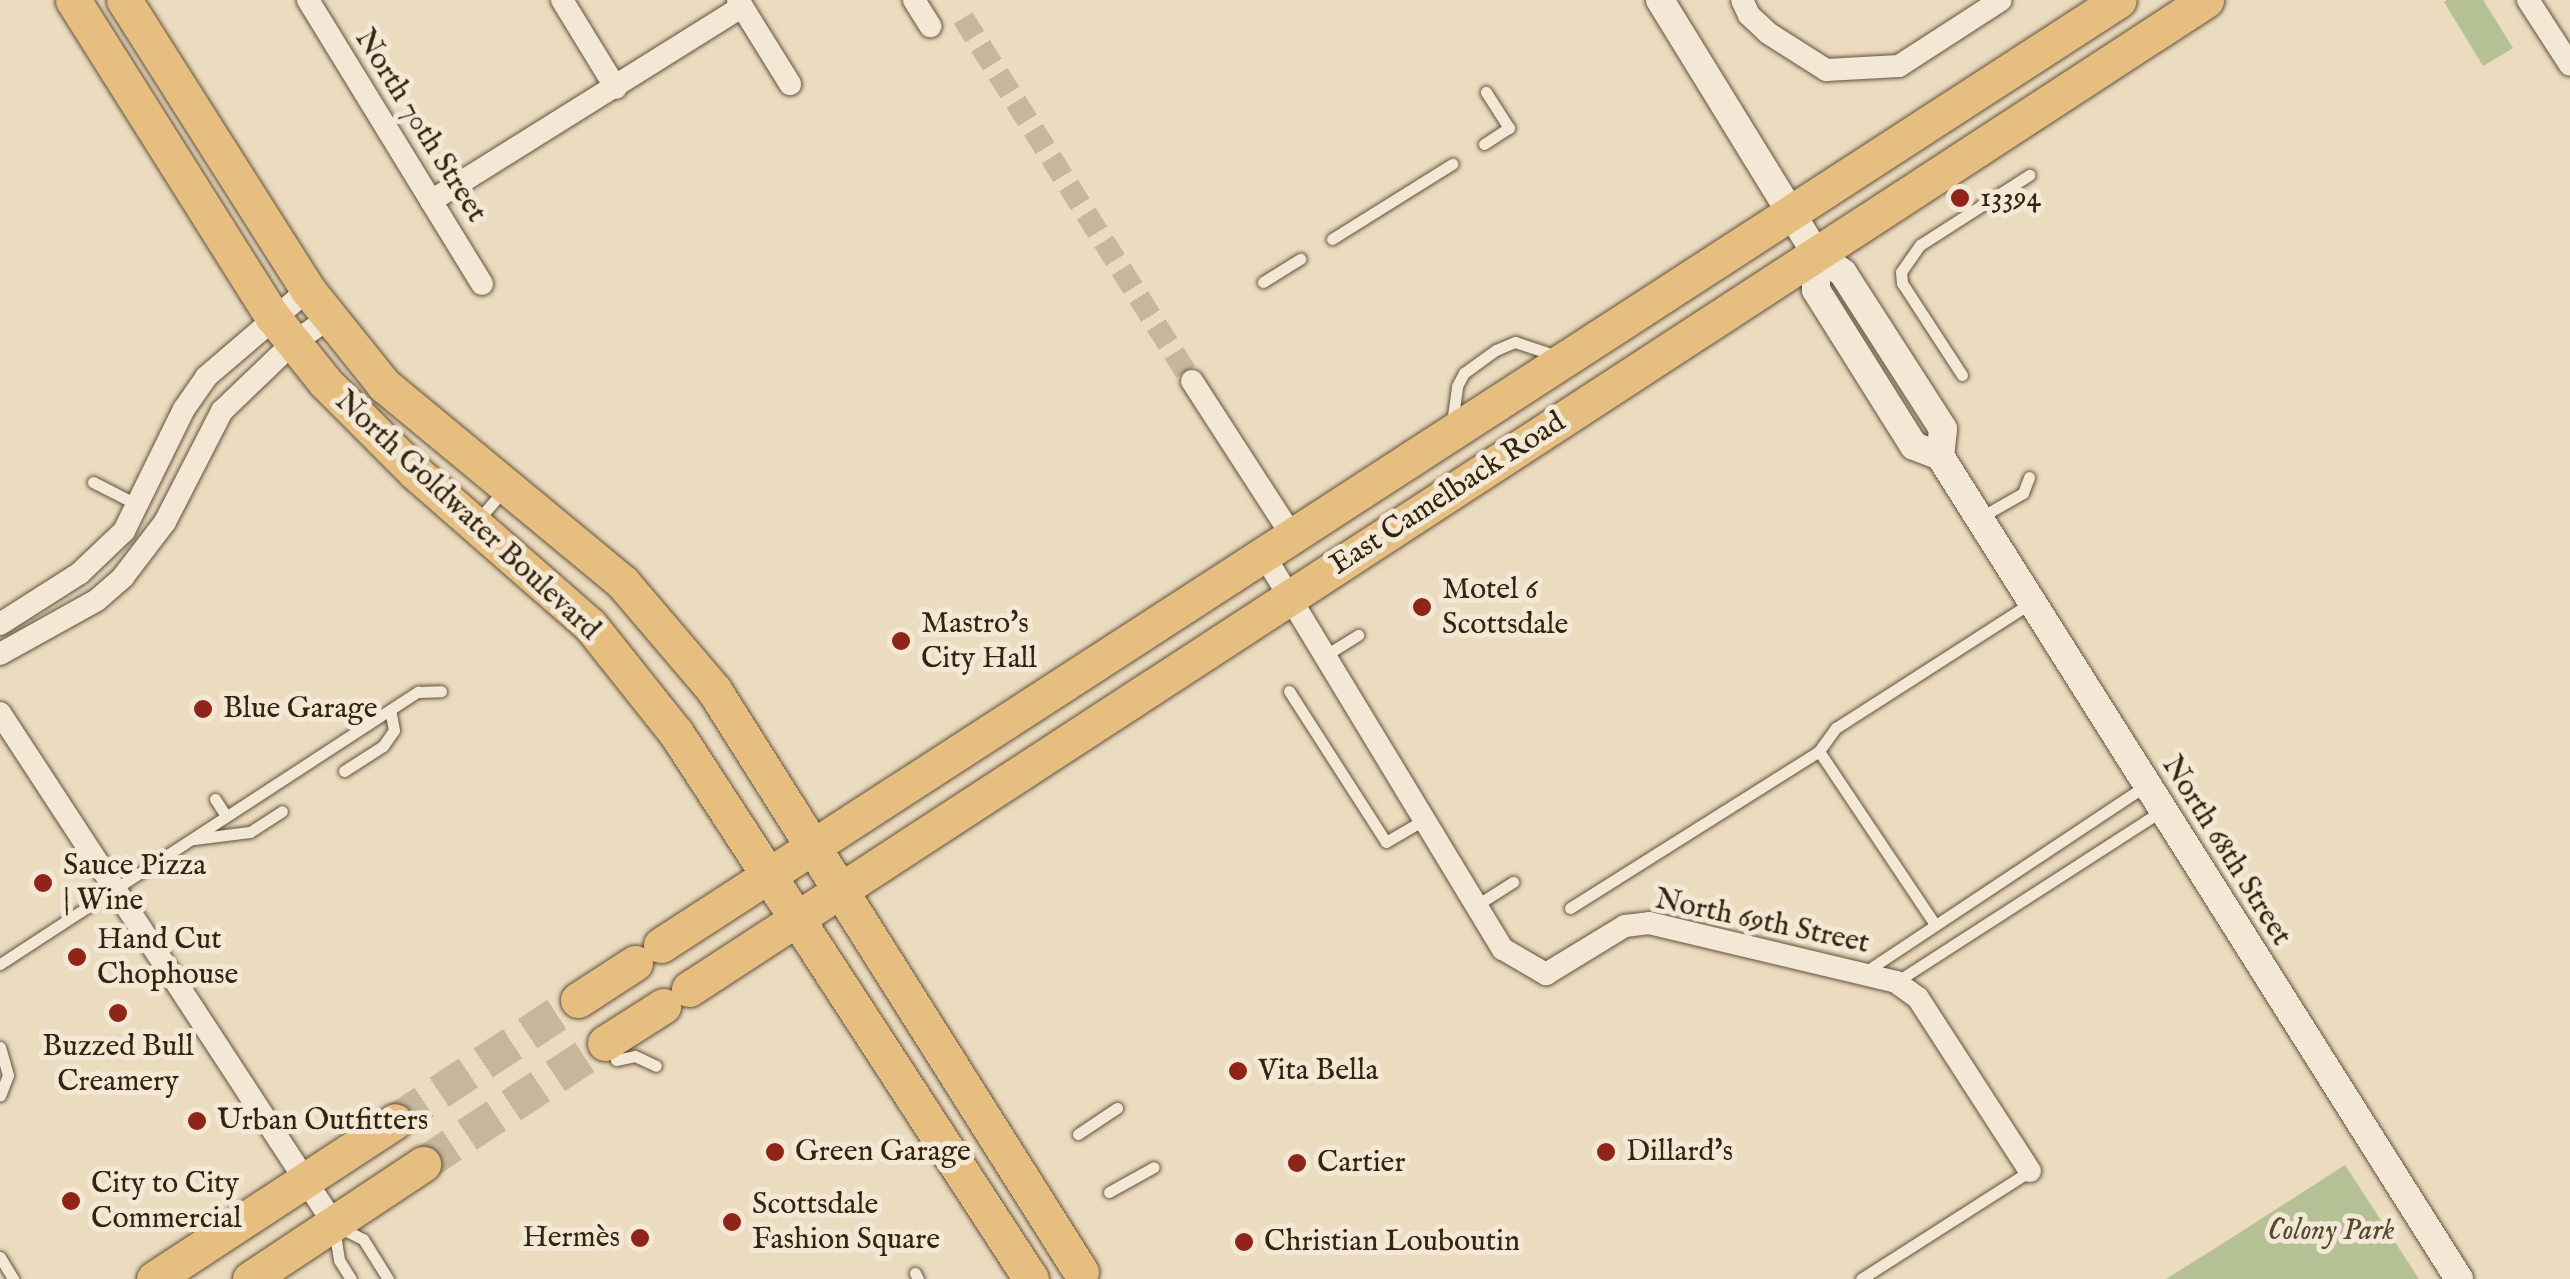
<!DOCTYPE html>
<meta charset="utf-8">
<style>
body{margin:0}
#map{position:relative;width:2570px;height:1279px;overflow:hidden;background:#ebdbbf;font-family:"IM FELL English",serif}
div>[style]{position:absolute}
.green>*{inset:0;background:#b5c194}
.minor-tunnel>*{height:22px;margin-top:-11px;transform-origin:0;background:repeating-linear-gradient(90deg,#c6b69c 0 22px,transparent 0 33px)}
.primary-tunnel>*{height:35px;margin-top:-17.5px;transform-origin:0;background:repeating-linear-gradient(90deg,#c6b69c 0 35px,transparent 0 53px)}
.roads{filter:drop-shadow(0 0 2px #62513a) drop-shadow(0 0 2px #62513a)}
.service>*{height:11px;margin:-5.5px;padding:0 5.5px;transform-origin:5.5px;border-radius:5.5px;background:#f2e8d5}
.minor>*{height:22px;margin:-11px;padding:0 11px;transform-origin:11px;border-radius:11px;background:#f2e8d5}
.tertiary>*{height:28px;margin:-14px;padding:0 14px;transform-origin:14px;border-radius:14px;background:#f2e8d5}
.primary>*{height:35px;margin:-17.5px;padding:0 17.5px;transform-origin:17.5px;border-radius:17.5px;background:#e6be80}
.dots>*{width:28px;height:28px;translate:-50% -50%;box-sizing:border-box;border:5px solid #f2e8d5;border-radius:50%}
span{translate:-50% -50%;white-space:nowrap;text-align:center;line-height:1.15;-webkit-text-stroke:10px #f2e8d5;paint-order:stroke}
.street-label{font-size:30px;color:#34230e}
.poi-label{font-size:30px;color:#34230e}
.left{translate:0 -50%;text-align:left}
.right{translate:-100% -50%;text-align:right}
.park-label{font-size:30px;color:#544a30;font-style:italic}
</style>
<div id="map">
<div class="green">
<div style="clip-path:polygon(2447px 0,2483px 0,2513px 48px,2483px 66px,2444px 2px)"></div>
<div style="clip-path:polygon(2345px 1165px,2419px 1279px,2166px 1279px,2222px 1244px)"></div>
</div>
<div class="minor-tunnel">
<div style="left:963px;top:18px;width:429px;rotate:57.8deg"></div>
</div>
<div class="primary-tunnel">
<div style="left:395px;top:1121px;width:219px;rotate:-33.5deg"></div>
<div style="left:423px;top:1164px;width:219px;rotate:-33.6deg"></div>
</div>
<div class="roads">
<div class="service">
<div style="left:1484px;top:144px;width:30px;rotate:-33deg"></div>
<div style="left:1509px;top:128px;width:43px;rotate:-122.6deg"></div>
<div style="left:1332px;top:239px;width:142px;rotate:-32deg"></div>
<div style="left:1263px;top:282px;width:44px;rotate:-31.9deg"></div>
<div style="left:1962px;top:375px;width:110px;rotate:-123.1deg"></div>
<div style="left:1902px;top:283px;width:11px;rotate:-95deg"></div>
<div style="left:1901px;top:272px;width:33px;rotate:-55deg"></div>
<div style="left:1920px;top:245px;width:130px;rotate:-32.7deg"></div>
<div style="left:1452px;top:423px;width:37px;rotate:-82deg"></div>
<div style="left:1457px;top:386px;width:15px;rotate:-62deg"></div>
<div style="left:1464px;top:373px;width:39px;rotate:-36deg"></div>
<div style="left:1496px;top:350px;width:21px;rotate:-23deg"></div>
<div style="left:1515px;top:342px;width:44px;rotate:18.4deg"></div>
<div style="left:93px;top:482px;width:53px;rotate:27.1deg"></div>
<div style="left:1981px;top:517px;width:48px;rotate:-29.7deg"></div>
<div style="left:2023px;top:493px;width:17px;rotate:-69deg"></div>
<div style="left:477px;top:521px;width:41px;rotate:-48.9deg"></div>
<div style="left:1326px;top:655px;width:38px;rotate:-32deg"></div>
<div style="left:1289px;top:691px;width:179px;rotate:57.3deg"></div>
<div style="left:1386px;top:842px;width:45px;rotate:-30.5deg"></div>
<div style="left:344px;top:771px;width:46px;rotate:-32.7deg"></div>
<div style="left:383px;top:746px;width:19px;rotate:-55deg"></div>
<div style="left:394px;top:730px;width:20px;rotate:-101deg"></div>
<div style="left:215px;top:799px;width:20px;rotate:57deg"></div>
<div style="left:194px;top:839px;width:56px;rotate:-7.1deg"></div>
<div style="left:250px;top:832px;width:38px;rotate:-33deg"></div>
<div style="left:1477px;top:905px;width:43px;rotate:-32.6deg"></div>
<div style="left:1570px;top:908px;width:294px;rotate:-32.2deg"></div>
<div style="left:1934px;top:923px;width:207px;rotate:-123.8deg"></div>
<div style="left:1819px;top:751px;width:29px;rotate:-54deg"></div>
<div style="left:1836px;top:728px;width:232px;rotate:-32.7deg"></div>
<div style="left:0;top:964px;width:499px;rotate:-33.1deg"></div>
<div style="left:418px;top:692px;width:23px;rotate:-2deg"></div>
<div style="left:1865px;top:972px;width:336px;rotate:-33.6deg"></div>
<div style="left:1896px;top:982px;width:315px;rotate:-32.8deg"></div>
<div style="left:0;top:1047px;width:29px;rotate:74deg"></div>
<div style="left:8px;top:1075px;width:22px;rotate:111deg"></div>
<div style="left:616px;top:1060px;width:19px;rotate:-12deg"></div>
<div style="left:635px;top:1056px;width:23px;rotate:25deg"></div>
<div style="left:1078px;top:1134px;width:47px;rotate:-33.7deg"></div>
<div style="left:1109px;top:1192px;width:51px;rotate:-29.1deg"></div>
<div style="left:337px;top:1226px;width:29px;rotate:27deg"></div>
<div style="left:363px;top:1239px;width:47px;rotate:58deg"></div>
<div style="left:334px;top:1228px;width:32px;rotate:81deg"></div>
<div style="left:339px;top:1260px;width:22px;rotate:58deg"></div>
<div style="left:0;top:1257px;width:26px;rotate:59deg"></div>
<div style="left:915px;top:1273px;width:7px;rotate:63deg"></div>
<div style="left:1861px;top:1279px;width:201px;rotate:-32.6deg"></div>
</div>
<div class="minor">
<div style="left:308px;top:0;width:333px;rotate:58.5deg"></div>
<div style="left:562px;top:0;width:103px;rotate:58.5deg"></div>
<div style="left:738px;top:0;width:99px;rotate:58.2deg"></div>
<div style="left:914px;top:0;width:31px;rotate:58deg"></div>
<div style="left:1742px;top:0;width:17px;rotate:65deg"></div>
<div style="left:1749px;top:15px;width:26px;rotate:43deg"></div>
<div style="left:1768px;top:33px;width:69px;rotate:32.5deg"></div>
<div style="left:1826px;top:70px;width:73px;rotate:-3.1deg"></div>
<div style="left:1899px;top:66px;width:121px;rotate:-32.9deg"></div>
<div style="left:2528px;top:0;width:77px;rotate:57.1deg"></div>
<div style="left:431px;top:201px;width:367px;rotate:-32deg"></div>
<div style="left:1192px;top:381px;width:186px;rotate:57.1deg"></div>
<div style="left:1264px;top:555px;width:461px;rotate:58.8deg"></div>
<div style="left:1503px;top:949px;width:50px;rotate:30.2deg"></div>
<div style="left:1546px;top:974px;width:92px;rotate:-31.3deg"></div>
<div style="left:1625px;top:926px;width:24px;rotate:-7deg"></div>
<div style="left:1649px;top:923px;width:254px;rotate:13.4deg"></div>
<div style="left:1896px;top:982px;width:27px;rotate:36deg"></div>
<div style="left:1918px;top:998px;width:206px;rotate:57.1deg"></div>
<div style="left:0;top:624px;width:95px;rotate:-32.5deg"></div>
<div style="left:80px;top:573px;width:61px;rotate:-43.7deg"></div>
<div style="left:124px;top:531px;width:136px;rotate:-63.8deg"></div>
<div style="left:184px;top:409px;width:39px;rotate:-55deg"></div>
<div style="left:206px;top:377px;width:134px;rotate:-40.5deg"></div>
<div style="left:0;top:654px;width:111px;rotate:-29.1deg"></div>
<div style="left:97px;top:600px;width:35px;rotate:-41deg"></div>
<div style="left:123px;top:577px;width:69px;rotate:-52.6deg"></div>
<div style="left:165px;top:522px;width:125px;rotate:-62.8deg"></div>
<div style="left:222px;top:411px;width:98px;rotate:-43.8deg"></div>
<div style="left:293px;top:343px;width:44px;rotate:-34.8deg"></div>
<div style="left:0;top:713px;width:610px;rotate:56.83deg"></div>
</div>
<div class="tertiary">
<div style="left:1660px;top:0;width:298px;rotate:58.4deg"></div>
<div style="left:1816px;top:254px;width:33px;rotate:35deg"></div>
<div style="left:1843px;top:273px;width:185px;rotate:57.3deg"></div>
<div style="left:1943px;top:429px;width:27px;rotate:96deg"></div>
<div style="left:1816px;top:254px;width:36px;rotate:90deg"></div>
<div style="left:1816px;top:290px;width:184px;rotate:57.9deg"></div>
<div style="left:1914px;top:446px;width:28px;rotate:21deg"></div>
<div style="left:1940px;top:456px;width:973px;rotate:57.76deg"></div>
</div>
<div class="primary">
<div style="left:73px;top:0;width:375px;rotate:57.8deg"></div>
<div style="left:273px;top:317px;width:83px;rotate:51.3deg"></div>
<div style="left:325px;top:382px;width:127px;rotate:45deg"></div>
<div style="left:415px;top:472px;width:232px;rotate:41.2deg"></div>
<div style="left:590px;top:625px;width:138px;rotate:51.5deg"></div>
<div style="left:676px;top:733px;width:651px;rotate:56.97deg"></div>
<div style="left:124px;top:0;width:343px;rotate:57.6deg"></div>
<div style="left:308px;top:290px;width:122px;rotate:51.3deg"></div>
<div style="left:384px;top:385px;width:310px;rotate:39.6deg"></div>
<div style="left:623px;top:583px;width:140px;rotate:49.6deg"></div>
<div style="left:714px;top:690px;width:688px;rotate:57.77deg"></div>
<div style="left:661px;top:945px;width:1737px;rotate:-32.95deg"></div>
<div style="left:689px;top:989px;width:1811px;rotate:-33.1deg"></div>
<div style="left:578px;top:1000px;width:68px;rotate:-33deg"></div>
<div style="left:605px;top:1043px;width:69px;rotate:-32.5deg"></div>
<div style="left:154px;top:1279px;width:288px;rotate:-33.2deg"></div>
<div style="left:250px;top:1279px;width:208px;rotate:-33.6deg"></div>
</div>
</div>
<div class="dots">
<div style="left:1960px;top:198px;background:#8f2418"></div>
<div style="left:1422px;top:607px;background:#8f2418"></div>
<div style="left:901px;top:641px;background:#8f2418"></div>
<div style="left:203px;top:709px;background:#8f2418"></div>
<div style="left:43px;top:883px;background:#8f2418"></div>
<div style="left:77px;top:957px;background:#8f2418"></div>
<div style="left:118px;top:1013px;background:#8f2418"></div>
<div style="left:1238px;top:1071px;background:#8f2418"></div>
<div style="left:197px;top:1121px;background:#8f2418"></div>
<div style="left:775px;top:1152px;background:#8f2418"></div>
<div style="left:1606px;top:1152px;background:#8f2418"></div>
<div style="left:1297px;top:1163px;background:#8f2418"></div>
<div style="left:71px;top:1201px;background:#8f2418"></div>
<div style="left:732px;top:1222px;background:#8f2418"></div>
<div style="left:640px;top:1238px;background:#8f2418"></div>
<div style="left:1244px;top:1242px;background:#8f2418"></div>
</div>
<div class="street-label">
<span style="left:420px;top:126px;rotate:58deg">North 70th Street</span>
<span style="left:1448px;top:494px;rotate:-33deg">East Camelback Road</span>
<span style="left:467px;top:516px;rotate:43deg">North Goldwater Boulevard</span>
<span style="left:2226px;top:851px;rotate:58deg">North 68th Street</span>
<span style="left:1762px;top:922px;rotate:12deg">North 69th Street</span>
</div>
<div class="poi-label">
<span class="left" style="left:1980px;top:198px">13394</span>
<span class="left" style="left:1442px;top:607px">Motel 6<br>Scottsdale</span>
<span class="left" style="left:921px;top:641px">Mastro's<br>City Hall</span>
<span class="left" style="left:223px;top:709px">Blue Garage</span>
<span class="left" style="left:63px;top:883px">Sauce Pizza<br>| Wine</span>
<span class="left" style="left:97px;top:957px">Hand Cut<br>Chophouse</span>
<span style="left:118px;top:1064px">Buzzed Bull<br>Creamery</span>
<span class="left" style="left:1258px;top:1071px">Vita Bella</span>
<span class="left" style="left:217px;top:1121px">Urban Outfitters</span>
<span class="left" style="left:795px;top:1152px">Green Garage</span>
<span class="left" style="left:1626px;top:1152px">Dillard's</span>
<span class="left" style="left:1317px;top:1163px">Cartier</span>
<span class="left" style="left:91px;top:1201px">City to City<br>Commercial</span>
<span class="left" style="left:752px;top:1222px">Scottsdale<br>Fashion Square</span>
<span class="right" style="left:620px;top:1238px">Hermès</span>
<span class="left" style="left:1264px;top:1242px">Christian Louboutin</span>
</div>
<div class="park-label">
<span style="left:2331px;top:1231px">Colony Park</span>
</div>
</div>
